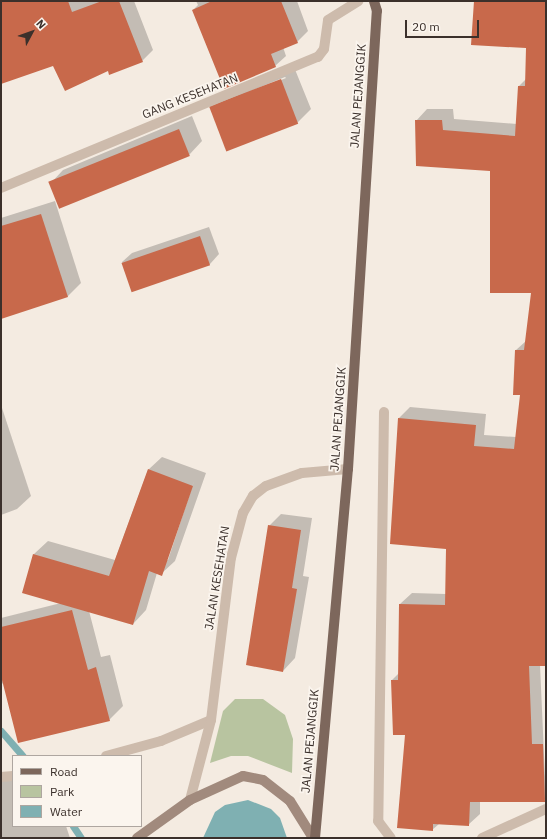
<!DOCTYPE html>
<style>
body{margin:0}
#map{position:relative;width:547px;height:839px;overflow:hidden;background:#f4ebe1;font-family:"IBM Plex Sans",sans-serif}
div>[style]{position:absolute}
.green>*{inset:0;background:#b8c4a0}
.water>*{inset:0;background:#7fb0b2}
.shadow>*{inset:0;background:#0003}
.stream>*{height:7px;margin:-3.5px;padding:0 3.5px;transform-origin:3.5px;border-radius:3.5px;background:#7fb0b2}
.building>*{inset:0;background:#c8694b;transform-origin:0 0}
.service>*{height:10px;margin:-5px;padding:0 5px;transform-origin:5px;border-radius:5px;background:#cdbbac}
.minor>*{height:10px;margin:-5px;padding:0 5px;transform-origin:5px;border-radius:5px;background:#cdbbac}
.tertiary>*{height:10px;margin:-5px;padding:0 5px;transform-origin:5px;border-radius:5px;background:#cdbbac}
.secondary>*{height:10px;margin:-5px;padding:0 5px;transform-origin:5px;border-radius:5px;background:#a18a7d}
.primary>*{height:10px;margin:-5px;padding:0 5px;transform-origin:5px;border-radius:5px;background:#7d675c}
span{translate:-50% -50%;white-space:nowrap;text-align:center;line-height:1.15;-webkit-text-stroke:3.5px #fbf5ee;paint-order:stroke}
.street-label{font-size:12px;color:#3b302b}
.frame{position:absolute;inset:0;border:2px solid #3b302b;pointer-events:none}
.legend{position:absolute;left:12px;top:755px;width:130px;height:72px;box-sizing:border-box;background:#fbf5ee;border:1px solid #aea6a0;margin:0;padding:5px 7px;list-style:none;font-size:12px;color:#3b302b}
.legend li{display:flex;align-items:center;gap:8px;height:20px}
.legend b{width:20px;border:1px solid #aea6a0}
.north{position:absolute;left:12px;top:12px;width:40px;height:40px;-webkit-text-stroke:3px #fbf5ee;paint-order:stroke;rotate:49deg;font-size:11px;font-weight:700;line-height:16px;text-align:center;color:#3b302b}
.north::after{content:'';display:block;margin:auto;width:14px;height:18px;background:#3b302b;clip-path:polygon(50% 0,100% 100%,50% 72%,0 100%)}
.scale{position:absolute;left:405px;top:20px;width:74px;height:18px;box-sizing:border-box;border:2px solid #3b302b;border-top:0;padding-left:5px;font-size:12px;line-height:14px;white-space:nowrap;color:#3b302b;-webkit-text-stroke:3px #fbf5ee;paint-order:stroke}
</style>
<div id="map">
<div class="green">
<div style="clip-path:polygon(235px 699px,263px 699px,285px 715px,293px 739px,292px 773px,248px 756px,231px 756px,210px 763px,223px 711px)"></div>
</div>
<div class="water">
<div style="clip-path:polygon(248px 800px,271px 809px,280px 818px,287px 838px,203px 838px,215px 812px,225px 805px)"></div>
</div>
<div class="shadow">
<div style="clip-path:polygon(1px 1px,134px 1px,153px 50px,142px 61px,108px 70px,54px 65px,1px 83px)"></div>
<div style="clip-path:polygon(196px 1px,297px 1px,308px 31px,297px 42px,283px 47px,286px 56px,275px 66px,193px 10px,198px 5px)"></div>
<div style="clip-path:polygon(475px 1px,546px 1px,546px 665px,540px 665px,546px 799px,480px 801px,480px 814px,468px 825px,439px 824px,432px 830px,392px 680px,399px 673px,400px 604px,412px 593px,446px 594px,447px 548px,399px 418px,410px 407px,486px 414px,484px 435px,516px 437px,521px 395px,516px 350px,526px 341px,532px 292px,491px 171px,416px 121px,427px 109px,453px 109px,454px 119px,517px 124px,519px 86px,526px 79px,527px 47px)"></div>
<div style="clip-path:polygon(evenodd,294px 67px,311px 109px,297px 123px,211px 109px,225px 96px,294px 67px,285px 77px,286px 78px,226px 103px,226px 101px,285px 77px)"></div>
<div style="clip-path:polygon(192px 116px,202px 141px,189px 155px,50px 184px,63px 170px)"></div>
<div style="clip-path:polygon(55px 201px,81px 283px,68px 296px,1px 318px,1px 218px)"></div>
<div style="clip-path:polygon(209px 227px,219px 254px,210px 264px,132px 291px,122px 262px,132px 253px)"></div>
<div style="clip-path:polygon(1px 405px,31px 496px,17px 509px,1px 515px)"></div>
<div style="clip-path:polygon(evenodd,162px 457px,206px 473px,175px 561px,161px 574px,157px 573px,146px 610px,133px 624px,89px 611px,101px 657px,110px 655px,123px 706px,109px 720px,1px 683px,1px 618px,61px 603px,23px 592px,34px 554px,48px 541px,115px 560px,148px 470px,162px 457px,194px 481px,168px 560px,166px 560px,194px 481px)"></div>
<div style="clip-path:polygon(281px 514px,312px 518px,303px 576px,309px 577px,295px 658px,283px 671px,269px 526px)"></div>
<div style="clip-path:polygon(13px 772px,13px 826px,66px 826px,70px 838px,1px 838px,1px 774px)"></div>
</div>
<div class="stream">
<div style="left:1px;top:731px;width:33px;rotate:49deg"></div>
<div style="left:73px;top:826px;width:14px;rotate:56deg"></div>
</div>
<div class="building">
<div style="clip-path:polygon(1px 1px,68px 1px,72px 12px,102px 1px,119px 1px,143px 62px,109px 75px,108px 71px,65px 91px,53px 66px,1px 84px)"></div>
<div style="clip-path:polygon(212px 1px,281px 1px,298px 43px,271px 54px,276px 67px,224px 89px,192px 10px)"></div>
<div style="clip-path:polygon(474px 1px,546px 1px,546px 666px,529px 666px,532px 744px,543px 744px,545px 802px,470px 802px,469px 826px,433px 824px,433px 831px,397px 828px,405px 735px,393px 735px,391px 680px,398px 680px,399px 604px,445px 605px,446px 549px,390px 544px,398px 418px,476px 425px,474px 446px,514px 449px,520px 395px,513px 395px,515px 350px,524px 350px,531px 293px,490px 293px,490px 171px,416px 166px,415px 120px,442px 120px,443px 130px,515px 136px,518px 86px,525px 86px,526px 48px,471px 45px)"></div>
<div style="left:281px;top:79px;width:48px;height:77px;rotate:69deg"></div>
<div style="left:179px;top:129px;width:29px;height:141px;rotate:68deg"></div>
<div style="clip-path:polygon(41px 214px,68px 297px,1px 319px,1px 226px)"></div>
<div style="left:200px;top:236px;width:31px;height:83px;rotate:71deg"></div>
<div style="clip-path:polygon(148px 469px,193px 486px,162px 576px,149px 571px,133px 625px,22px 593px,33px 554px,109px 576px)"></div>
<div style="clip-path:polygon(268px 525px,301px 530px,292px 588px,297px 589px,283px 672px,246px 665px)"></div>
<div style="clip-path:polygon(72px 610px,88px 670px,96px 667px,110px 721px,18px 743px,1px 676px,1px 627px)"></div>
</div>
<div class="service">
<div style="left:384px;top:412px;width:409px;rotate:90.8deg"></div>
<div style="left:378px;top:821px;width:21px;rotate:53deg"></div>
<div style="left:482px;top:838px;width:70px;rotate:-24.4deg"></div>
</div>
<div class="minor">
<div style="left:1px;top:188px;width:343px;rotate:-22.5deg"></div>
<div style="left:318px;top:57px;width:10px;rotate:-53deg"></div>
<div style="left:324px;top:49px;width:29px;rotate:-82deg"></div>
<div style="left:328px;top:20px;width:36px;rotate:-32deg"></div>
</div>
<div class="tertiary">
<div style="left:106px;top:756px;width:57px;rotate:-15.3deg"></div>
<div style="left:161px;top:741px;width:54px;rotate:-22.8deg"></div>
<div style="left:1px;top:777px;width:12px;rotate:-5deg"></div>
<div style="left:190px;top:800px;width:83px;rotate:-75.3deg"></div>
<div style="left:211px;top:720px;width:163px;rotate:-83deg"></div>
<div style="left:231px;top:558px;width:47px;rotate:-75.1deg"></div>
<div style="left:243px;top:513px;width:20px;rotate:-60deg"></div>
<div style="left:253px;top:496px;width:16px;rotate:-38deg"></div>
<div style="left:266px;top:486px;width:38px;rotate:-20deg"></div>
<div style="left:302px;top:473px;width:46px;rotate:-5deg"></div>
</div>
<div class="secondary">
<div style="left:137px;top:838px;width:65px;rotate:-35.6deg"></div>
<div style="left:190px;top:800px;width:58px;rotate:-24.4deg"></div>
<div style="left:243px;top:776px;width:20px;rotate:11deg"></div>
<div style="left:263px;top:780px;width:34px;rotate:38deg"></div>
<div style="left:290px;top:801px;width:44px;rotate:58.1deg"></div>
</div>
<div class="primary">
<div style="left:315px;top:838px;width:370px;rotate:-84.9deg"></div>
<div style="left:348px;top:469px;width:459px;rotate:-86.4deg"></div>
<div style="left:377px;top:11px;width:10px;rotate:-107deg"></div>
</div>
<div class="street-label">
<span style="left:190px;top:96px;rotate:-22deg">GANG KESEHATAN</span>
<span style="left:358px;top:96px;rotate:-86deg">JALAN PEJANGGIK</span>
<span style="left:338px;top:419px;rotate:-86deg">JALAN PEJANGGIK</span>
<span style="left:217px;top:578px;rotate:-81deg">JALAN KESEHATAN</span>
<span style="left:310px;top:741px;rotate:-85deg">JALAN PEJANGGIK</span>
</div>
<div class="frame"></div>
<ul class="legend">
<li><b style="height:5px;background:#7d675c"></b>Road</li>
<li><b style="height:11px;background:#b8c4a0"></b>Park</li>
<li><b style="height:11px;background:#7fb0b2"></b>Water</li>
</ul>
<div class="north">N</div>
<div class="scale">20 m</div>
</div>
